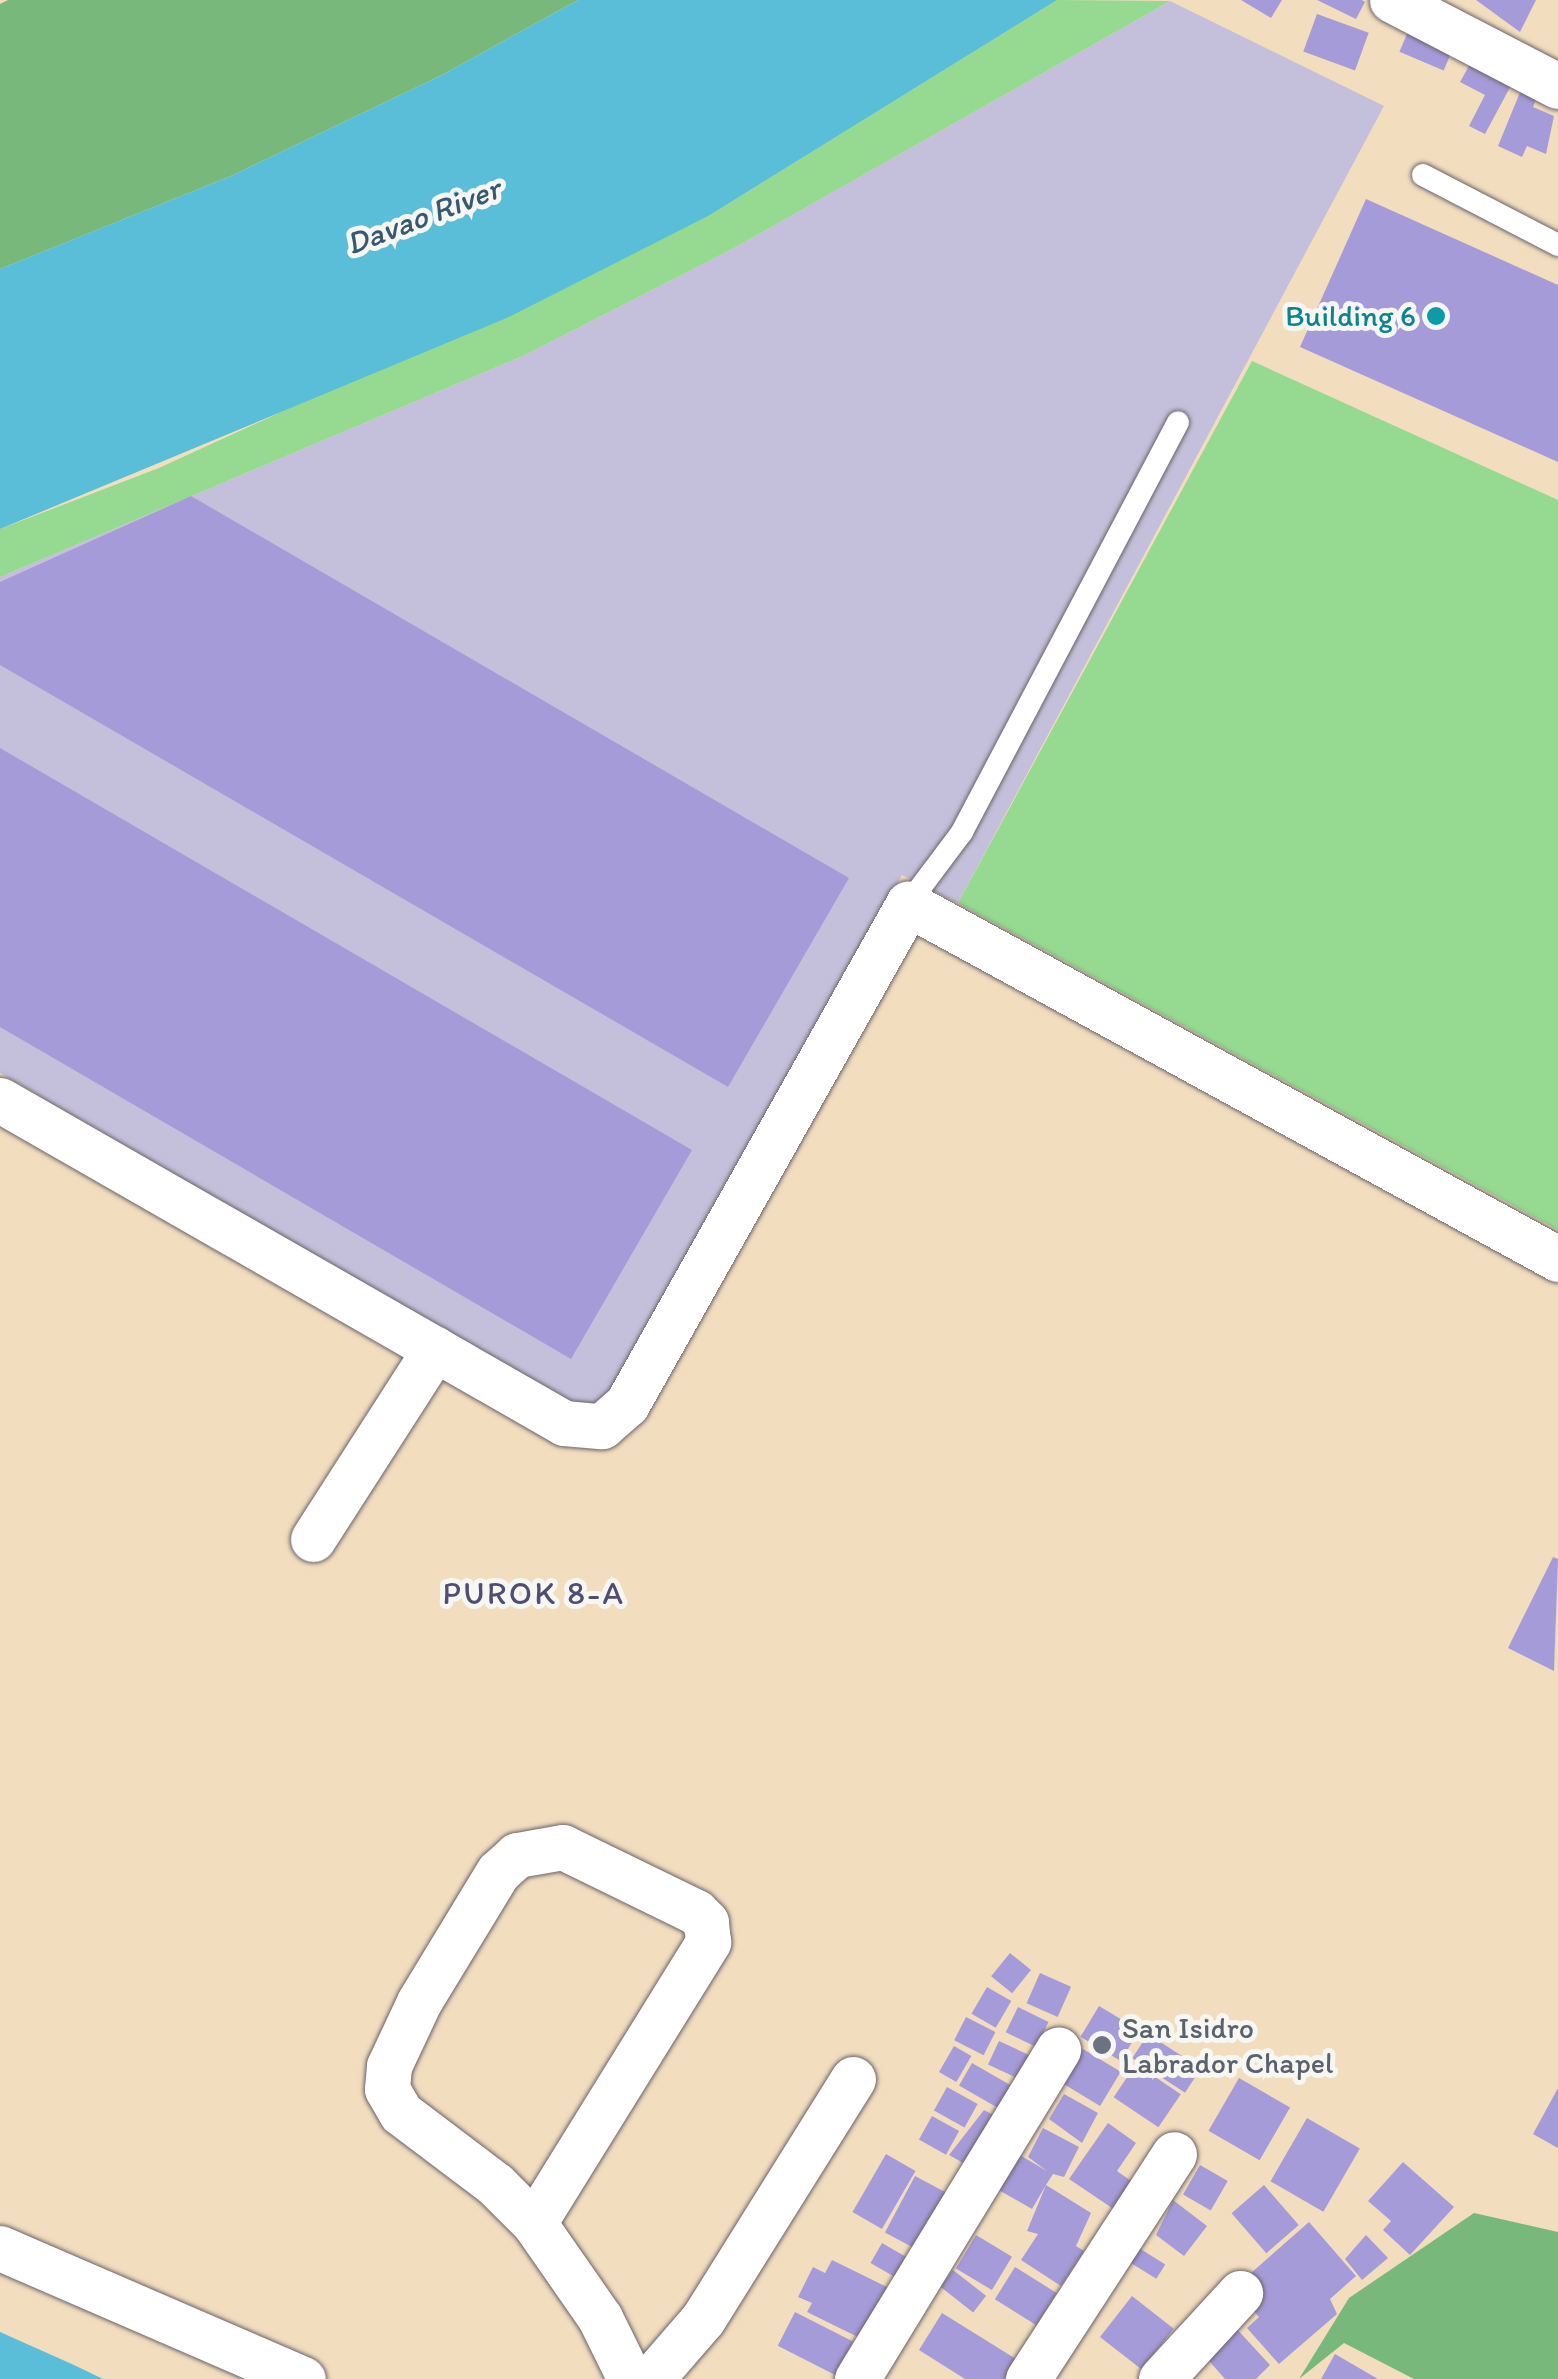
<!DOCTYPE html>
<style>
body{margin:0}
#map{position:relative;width:1558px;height:2379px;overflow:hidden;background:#f2ddbf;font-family:Itim,sans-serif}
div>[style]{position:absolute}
.industrial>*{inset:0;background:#c4c0db}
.green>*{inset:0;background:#96d991}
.forest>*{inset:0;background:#78b97b}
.water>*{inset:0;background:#5abed8}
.building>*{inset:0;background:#a69bd9;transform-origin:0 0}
.roads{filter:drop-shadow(0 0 2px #6b6369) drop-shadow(0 0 2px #6b6369)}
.service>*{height:22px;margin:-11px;padding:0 11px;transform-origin:11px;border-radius:11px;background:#fff}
.minor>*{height:45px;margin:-22.5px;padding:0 22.5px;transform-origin:22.5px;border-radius:22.5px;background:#fff}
.dots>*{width:28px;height:28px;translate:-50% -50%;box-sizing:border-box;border:5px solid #f6f6f2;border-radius:50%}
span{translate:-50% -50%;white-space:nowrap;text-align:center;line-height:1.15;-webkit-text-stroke:10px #f6f6f2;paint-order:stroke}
.culture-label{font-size:30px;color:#0d838f}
.right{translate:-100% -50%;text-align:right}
.worship-label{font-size:30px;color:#5b616d}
.left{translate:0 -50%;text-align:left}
.water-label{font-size:32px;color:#365972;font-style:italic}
.neighbourhood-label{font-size:32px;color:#504c72;letter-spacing:2.5px}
</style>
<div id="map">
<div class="industrial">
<div style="clip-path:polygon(1170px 1px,1384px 106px,958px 903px,902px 875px,617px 1390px,598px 1408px,568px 1402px,0 1073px,0 577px,525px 355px,734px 248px)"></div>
</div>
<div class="green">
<div style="clip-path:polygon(1057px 0,1170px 1px,734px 248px,525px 355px,0 577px,0 529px,159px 468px,710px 215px)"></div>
<div style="clip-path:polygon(1252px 361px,1558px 500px,1558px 1230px,958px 903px)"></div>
</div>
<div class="forest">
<div style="clip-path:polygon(8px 0,578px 0,442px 75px,231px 176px,0 269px,0 4px)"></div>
<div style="clip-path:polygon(1474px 2213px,1558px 2232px,1558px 2379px,1414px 2379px,1344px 2343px,1299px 2379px,1349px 2298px)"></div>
</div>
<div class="water">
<div style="clip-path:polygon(578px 0,1057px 0,710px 215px,509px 317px,0 529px,0 269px,231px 176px,442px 75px)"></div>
<div style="clip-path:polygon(0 2332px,74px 2365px,103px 2379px,0 2379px)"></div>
</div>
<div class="building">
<div style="clip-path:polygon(1241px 0,1282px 0,1271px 18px)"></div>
<div style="clip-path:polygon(1317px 0,1362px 0,1365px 2px,1356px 19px)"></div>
<div style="clip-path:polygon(1476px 0,1536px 0,1520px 32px)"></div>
<div style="left:1317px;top:14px;width:55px;height:40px;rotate:20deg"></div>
<div style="left:1410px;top:27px;width:48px;height:27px;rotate:23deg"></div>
<div style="clip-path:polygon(1474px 57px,1515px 78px,1485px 134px,1469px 126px,1485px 95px,1460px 82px)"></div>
<div style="clip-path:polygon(1523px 85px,1539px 92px,1533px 107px,1554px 116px,1546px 154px,1527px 146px,1522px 157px,1498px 146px)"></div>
<div style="clip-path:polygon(1366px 199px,1558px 285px,1558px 462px,1300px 347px)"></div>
<div style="clip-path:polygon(191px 496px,849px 878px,728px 1087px,0 665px,0 582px)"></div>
<div style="clip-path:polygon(0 748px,692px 1150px,571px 1359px,0 1027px)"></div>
<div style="clip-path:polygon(1553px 1557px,1558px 1559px,1554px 1671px,1508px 1648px)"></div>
<div style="left:1010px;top:1953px;width:27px;height:30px;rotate:39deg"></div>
<div style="left:1040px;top:1973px;width:34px;height:33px;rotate:24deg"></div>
<div style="left:987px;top:1987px;width:28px;height:31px;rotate:30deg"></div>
<div style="left:1099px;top:2006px;width:47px;height:36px;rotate:31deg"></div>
<div style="left:1018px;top:2007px;width:34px;height:28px;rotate:26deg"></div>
<div style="left:966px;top:2017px;width:33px;height:26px;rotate:27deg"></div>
<div style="left:1148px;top:2034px;width:63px;height:29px;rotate:33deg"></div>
<div style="left:999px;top:2041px;width:33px;height:26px;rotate:25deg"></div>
<div style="left:954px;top:2046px;width:20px;height:30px;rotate:30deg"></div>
<div style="left:1083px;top:2049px;width:44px;height:40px;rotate:31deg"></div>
<div style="left:972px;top:2063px;width:56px;height:26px;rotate:30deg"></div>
<div style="left:1136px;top:2064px;width:54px;height:40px;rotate:34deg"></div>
<div style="left:1239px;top:2078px;width:59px;height:61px;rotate:30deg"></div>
<div style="left:947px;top:2087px;width:35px;height:27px;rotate:29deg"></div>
<div style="clip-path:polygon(1558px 2088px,1558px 2148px,1533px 2134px)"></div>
<div style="clip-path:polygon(1064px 2094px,1098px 2113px,1082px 2143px,1049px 2119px)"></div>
<div style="clip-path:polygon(984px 2110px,1001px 2119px,974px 2169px,949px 2155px)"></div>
<div style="left:932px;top:2116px;width:31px;height:27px;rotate:29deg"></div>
<div style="left:1307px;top:2118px;width:61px;height:73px;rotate:30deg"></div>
<div style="clip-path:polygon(1108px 2123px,1136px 2143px,1117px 2171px,1134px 2183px,1115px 2210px,1069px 2179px)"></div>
<div style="clip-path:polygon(1043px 2128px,1079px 2147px,1064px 2177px,1053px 2174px,1046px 2185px,1091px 2213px,1076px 2246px,1084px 2251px,1061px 2286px,1021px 2260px,1038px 2234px,1027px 2231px,1046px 2185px,1032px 2209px,997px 2189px,1018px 2154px,1047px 2171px,1028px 2157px)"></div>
<div style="left:886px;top:2154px;width:34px;height:67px;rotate:30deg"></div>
<div style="clip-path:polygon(1403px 2162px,1454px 2207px,1410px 2255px,1383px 2230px,1391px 2221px,1368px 2201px)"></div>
<div style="left:1200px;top:2165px;width:32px;height:34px;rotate:30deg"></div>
<div style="left:915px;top:2176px;width:44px;height:64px;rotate:28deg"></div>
<div style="left:1264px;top:2185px;width:53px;height:43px;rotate:49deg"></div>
<div style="clip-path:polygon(1173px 2200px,1207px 2226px,1184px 2256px,1156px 2235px)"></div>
<div style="clip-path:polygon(1309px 2222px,1356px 2276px,1330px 2299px,1337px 2314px,1279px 2364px,1247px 2328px,1259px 2317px,1246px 2302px,1262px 2289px,1250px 2274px)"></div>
<div style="left:976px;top:2235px;width:42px;height:39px;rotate:31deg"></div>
<div style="clip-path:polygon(1366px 2235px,1388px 2258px,1362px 2280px,1345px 2259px)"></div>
<div style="left:882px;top:2243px;width:30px;height:23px;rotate:30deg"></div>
<div style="left:1139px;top:2248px;width:31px;height:17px;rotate:32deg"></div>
<div style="clip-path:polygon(832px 2260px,891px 2289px,866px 2341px,807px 2312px,812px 2303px,798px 2297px,813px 2267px,825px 2273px)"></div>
<div style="left:1015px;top:2267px;width:49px;height:38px;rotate:32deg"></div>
<div style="left:953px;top:2270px;width:42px;height:21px;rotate:38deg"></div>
<div style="left:1132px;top:2296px;width:53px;height:52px;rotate:38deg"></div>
<div style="left:795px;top:2312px;width:65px;height:38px;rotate:27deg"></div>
<div style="clip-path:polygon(942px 2313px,1016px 2359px,1004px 2379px,965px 2379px,919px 2350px)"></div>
<div style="clip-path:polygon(1234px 2326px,1270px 2365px,1256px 2379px,1225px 2379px,1203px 2354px)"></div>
<div style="clip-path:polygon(1335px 2354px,1378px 2379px,1321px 2379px)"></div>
</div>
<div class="roads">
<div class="service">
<div style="left:1423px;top:175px;width:152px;rotate:27.4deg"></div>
<div style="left:908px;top:904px;width:90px;rotate:-53.1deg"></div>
<div style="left:962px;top:832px;width:463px;rotate:-62.2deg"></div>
</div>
<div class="minor">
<div style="left:1392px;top:0;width:187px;rotate:27.4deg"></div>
<div style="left:0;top:1100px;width:650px;rotate:29.8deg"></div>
<div style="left:564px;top:1423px;width:38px;rotate:5deg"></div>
<div style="left:602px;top:1426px;width:33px;rotate:-41deg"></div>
<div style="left:627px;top:1404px;width:574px;rotate:-60.66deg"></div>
<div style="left:908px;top:904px;width:741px;rotate:28.64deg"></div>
<div style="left:313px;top:1539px;width:226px;rotate:-57.3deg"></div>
<div style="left:534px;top:2223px;width:331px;rotate:-58.2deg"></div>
<div style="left:708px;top:1942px;width:20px;rotate:-96deg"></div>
<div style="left:706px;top:1922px;width:14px;rotate:-135deg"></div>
<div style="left:696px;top:1912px;width:148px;rotate:-154deg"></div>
<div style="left:563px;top:1847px;width:47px;rotate:170.1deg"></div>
<div style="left:517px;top:1855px;width:25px;rotate:138deg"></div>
<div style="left:498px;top:1872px;width:152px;rotate:121.3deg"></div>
<div style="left:419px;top:2002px;width:71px;rotate:115.1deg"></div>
<div style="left:389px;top:2066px;width:23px;rotate:95deg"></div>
<div style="left:387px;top:2089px;width:28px;rotate:60deg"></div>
<div style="left:401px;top:2113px;width:118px;rotate:37.1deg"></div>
<div style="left:495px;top:2184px;width:55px;rotate:45deg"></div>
<div style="left:534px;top:2223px;width:116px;rotate:55.2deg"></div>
<div style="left:600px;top:2318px;width:68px;rotate:63.8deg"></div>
<div style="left:0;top:2248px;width:330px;rotate:23.4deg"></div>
<div style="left:651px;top:2379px;width:79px;rotate:-49.1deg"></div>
<div style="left:703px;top:2319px;width:283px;rotate:-58deg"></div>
<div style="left:857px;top:2379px;width:386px;rotate:-58.6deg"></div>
<div style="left:1028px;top:2379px;width:268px;rotate:-57deg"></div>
<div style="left:1161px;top:2379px;width:117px;rotate:-47.4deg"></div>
</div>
</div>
<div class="dots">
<div style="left:1436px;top:316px;background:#0f9aa8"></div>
<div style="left:1102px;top:2045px;background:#6b7280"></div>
</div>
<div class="culture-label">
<span class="right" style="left:1416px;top:316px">Building 6</span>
</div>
<div class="worship-label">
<span class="left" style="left:1122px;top:2045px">San Isidro<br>Labrador Chapel</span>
</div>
<div class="water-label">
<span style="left:423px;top:216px;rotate:-21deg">Davao River</span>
</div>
<div class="neighbourhood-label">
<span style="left:534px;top:1593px">PUROK 8-A</span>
</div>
</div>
